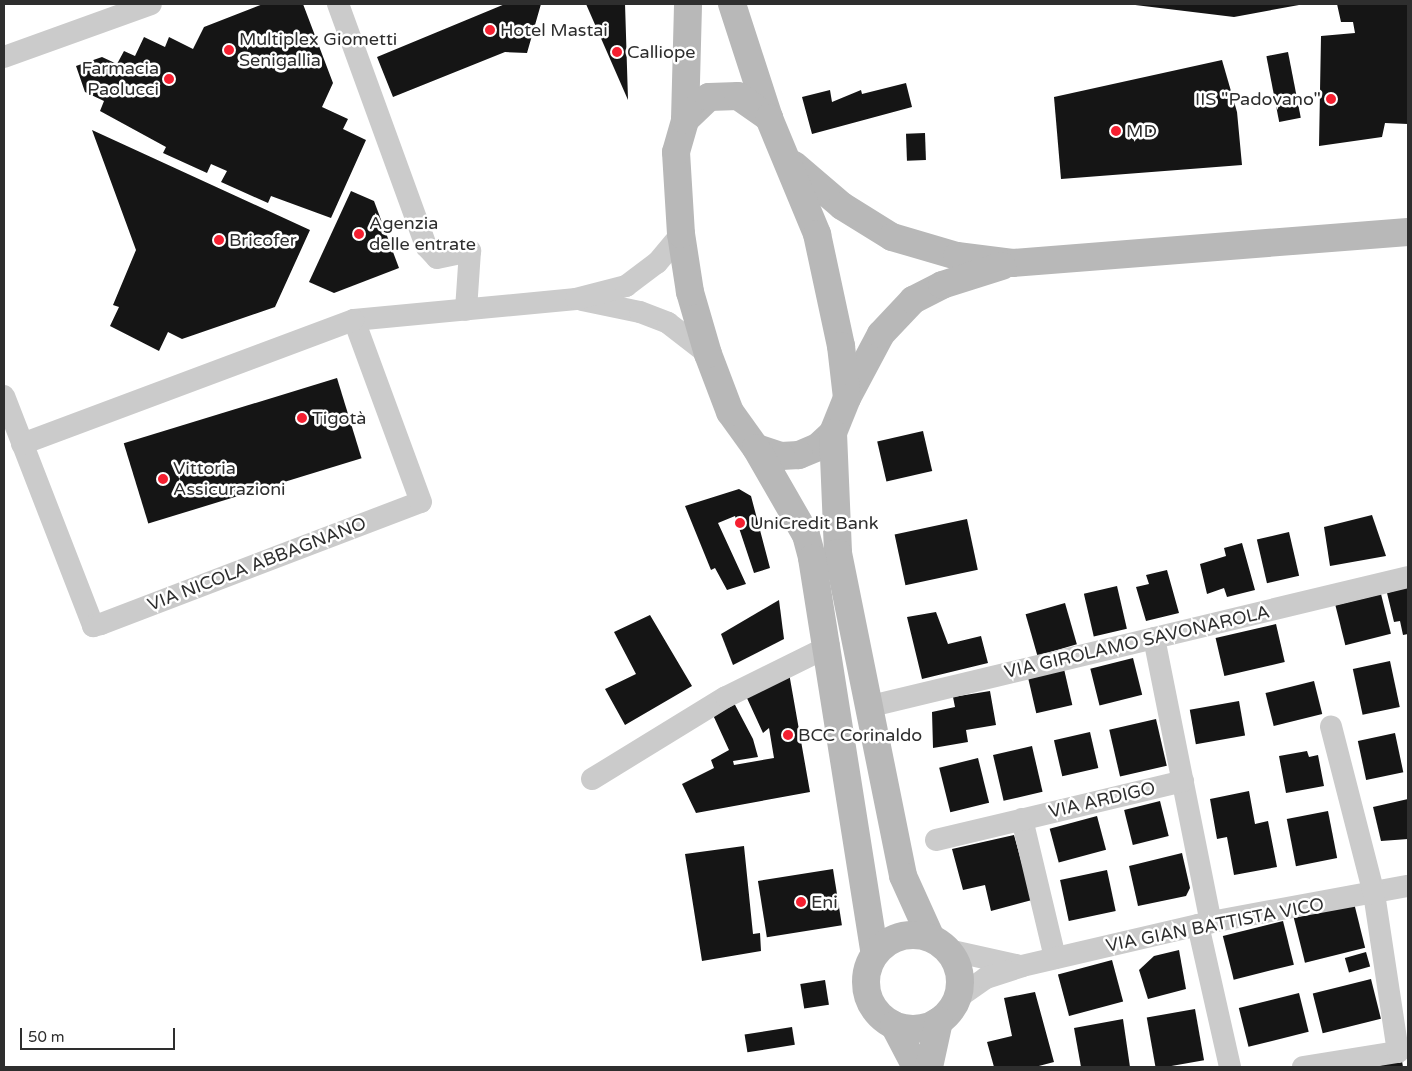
<!DOCTYPE html>
<meta charset="utf-8">
<style>
body{margin:0}
#map{position:relative;width:1412px;height:1071px;overflow:hidden;background:#fff;font-family:"Varela Round",sans-serif}
div>[style]{position:absolute}
.building>*{inset:0;background:#151515;transform-origin:0 0}
.street>*{height:22px;margin:-11px;padding:0 11px;transform-origin:11px;border-radius:11px;background:#cbcbcb}
.secondary>*{height:28px;margin:-14px;padding:0 14px;transform-origin:14px;border-radius:14px;background:#b8b8b8}
.secondary>.ring{margin:-14px;padding:0;box-sizing:content-box;background:none;border:28px solid #b8b8b8;border-radius:50%}
.dots>*{width:14px;height:14px;translate:-50% -50%;box-sizing:border-box;border:2px solid #fff;border-radius:50%}
span{translate:-50% -50%;white-space:nowrap;text-align:center;line-height:1.15;-webkit-text-stroke:5px #fff;paint-order:stroke}
.poi-label{font-size:18px;color:#2e2e2e}
.left{translate:0 -50%;text-align:left}
.right{translate:-100% -50%;text-align:right}
.street-label{font-size:18px;color:#2e2e2e}
.frame{position:absolute;inset:0;border:5px solid #2e2e2e;pointer-events:none}
.scale{position:absolute;left:20px;top:1028px;width:155px;height:22px;box-sizing:border-box;border:2px solid #2e2e2e;border-top:0;padding-left:6px;font-size:15px;line-height:18px;white-space:nowrap;color:#2e2e2e;-webkit-text-stroke:4px #fff;paint-order:stroke}
</style>
<div id="map">
<div class="building">
<div style="clip-path:polygon(263px 4px,303px 4px,333px 83px,322px 107px,348px 119px,343px 129px,366px 140px,331px 218px,271px 196px,268px 203px,221px 182px,227px 171px,211px 164px,207px 173px,163px 153px,166px 147px,100px 111px,104px 101px,85px 92px,76px 66px,102px 57px,117px 64px,124px 51px,135px 56px,144px 37px,165px 47px,169px 37px,193px 49px,204px 27px)"></div>
<div style="clip-path:polygon(505px 4px,541px 4px,527px 53px,505px 52px,393px 97px,377px 57px)"></div>
<div style="clip-path:polygon(586px 4px,625px 4px,628px 100px)"></div>
<div style="clip-path:polygon(1127px 4px,1299px 4px,1299px 5px,1234px 17px)"></div>
<div style="clip-path:polygon(1337px 4px,1408px 4px,1408px 124px,1385px 123px,1382px 137px,1319px 146px,1321px 36px,1355px 33px,1353px 22px,1341px 22px)"></div>
<div style="left:1288px;top:52px;width:67px;height:22px;rotate:79deg"></div>
<div style="clip-path:polygon(1222px 60px,1237px 112px,1242px 165px,1061px 179px,1054px 97px)"></div>
<div style="clip-path:polygon(906px 83px,912px 107px,812px 134px,802px 97px,830px 90px,832px 102px,861px 90px,862px 94px)"></div>
<div style="clip-path:polygon(92px 130px,310px 230px,275px 307px,182px 339px,168px 332px,159px 351px,110px 326px,119px 307px,113px 305px,136px 250px)"></div>
<div style="left:925px;top:133px;width:27px;height:19px;rotate:88deg"></div>
<div style="clip-path:polygon(351px 191px,374px 201px,399px 268px,334px 293px,309px 282px)"></div>
<div style="left:337px;top:378px;width:84px;height:223px;rotate:73deg"></div>
<div style="left:923px;top:431px;width:41px;height:47px;rotate:77deg"></div>
<div style="clip-path:polygon(739px 489px,751px 496px,770px 568px,754px 573px,735px 516px,718px 523px,746px 584px,727px 590px,715px 568px,711px 570px,685px 506px)"></div>
<div style="clip-path:polygon(1372px 515px,1386px 556px,1330px 566px,1324px 527px)"></div>
<div style="left:967px;top:519px;width:52px;height:74px;rotate:78deg"></div>
<div style="left:1289px;top:532px;width:45px;height:33px;rotate:77deg"></div>
<div style="clip-path:polygon(1242px 543px,1255px 590px,1227px 597px,1224px 588px,1207px 594px,1200px 564px,1226px 556px,1224px 548px)"></div>
<div style="clip-path:polygon(1167px 570px,1179px 613px,1146px 621px,1136px 587px,1149px 584px,1146px 575px)"></div>
<div style="left:1117px;top:586px;width:44px;height:34px;rotate:77deg"></div>
<div style="clip-path:polygon(1408px 587px,1408px 634px,1403px 635px,1400px 621px,1394px 622px,1387px 593px)"></div>
<div style="left:1381px;top:594px;width:41px;height:47px;rotate:76deg"></div>
<div style="clip-path:polygon(779px 600px,784px 639px,733px 665px,721px 634px)"></div>
<div style="left:1065px;top:603px;width:43px;height:41px;rotate:74deg"></div>
<div style="clip-path:polygon(936px 612px,948px 644px,981px 636px,988px 663px,922px 679px,907px 617px)"></div>
<div style="clip-path:polygon(650px 615px,692px 686px,625px 725px,605px 689px,636px 674px,614px 632px)"></div>
<div style="left:1276px;top:624px;width:39px;height:62px;rotate:77deg"></div>
<div style="left:1133px;top:658px;width:38px;height:44px;rotate:76deg"></div>
<div style="left:1390px;top:661px;width:47px;height:38px;rotate:78deg"></div>
<div style="left:1064px;top:669px;width:37px;height:37px;rotate:77deg"></div>
<div style="clip-path:polygon(789px 673px,810px 792px,696px 813px,682px 784px,714px 768px,711px 760px,729px 750px,713px 715px,733px 701px,753px 739px,758px 757px,733px 761px,734px 765px,774px 758px,769px 728px,763px 733px,746px 696px)"></div>
<div style="left:1314px;top:681px;width:34px;height:50px;rotate:76deg"></div>
<div style="clip-path:polygon(990px 691px,996px 725px,966px 730px,968px 742px,933px 748px,932px 712px,955px 707px,953px 697px)"></div>
<div style="left:1239px;top:701px;width:35px;height:50px;rotate:80deg"></div>
<div style="left:1156px;top:719px;width:48px;height:48px;rotate:77deg"></div>
<div style="left:1090px;top:732px;width:37px;height:37px;rotate:77deg"></div>
<div style="left:1395px;top:733px;width:40px;height:38px;rotate:78deg"></div>
<div style="left:1032px;top:746px;width:47px;height:40px;rotate:77deg"></div>
<div style="clip-path:polygon(1307px 751px,1309px 757px,1318px 755px,1324px 786px,1286px 793px,1279px 756px)"></div>
<div style="left:978px;top:758px;width:46px;height:40px;rotate:76deg"></div>
<div style="clip-path:polygon(1249px 791px,1255px 824px,1268px 821px,1277px 867px,1234px 875px,1227px 837px,1217px 839px,1210px 799px)"></div>
<div style="clip-path:polygon(1408px 799px,1408px 839px,1381px 841px,1373px 807px)"></div>
<div style="left:1160px;top:801px;width:36px;height:37px;rotate:76deg"></div>
<div style="left:1328px;top:811px;width:48px;height:42px;rotate:79deg"></div>
<div style="left:1097px;top:816px;width:35px;height:49px;rotate:75deg"></div>
<div style="clip-path:polygon(1014px 835px,1032px 900px,991px 911px,985px 885px,963px 890px,952px 849px)"></div>
<div style="clip-path:polygon(744px 846px,753px 934px,760px 933px,761px 951px,702px 961px,685px 854px)"></div>
<div style="clip-path:polygon(1182px 853px,1190px 888px,1186px 896px,1138px 906px,1129px 866px)"></div>
<div style="left:833px;top:869px;width:57px;height:76px;rotate:81deg"></div>
<div style="left:1107px;top:870px;width:42px;height:48px;rotate:78deg"></div>
<div style="left:1354px;top:903px;width:46px;height:62px;rotate:76deg"></div>
<div style="left:1283px;top:921px;width:45px;height:62px;rotate:76deg"></div>
<div style="clip-path:polygon(1179px 950px,1186px 989px,1148px 999px,1139px 970px,1154px 956px)"></div>
<div style="left:1366px;top:952px;width:15px;height:22px;rotate:74deg"></div>
<div style="left:1112px;top:960px;width:43px;height:56px;rotate:75deg"></div>
<div style="left:1371px;top:979px;width:41px;height:60px;rotate:76deg"></div>
<div style="left:825px;top:980px;width:25px;height:25px;rotate:81deg"></div>
<div style="clip-path:polygon(1035px 992px,1054px 1062px,1035px 1067px,994px 1067px,987px 1042px,1012px 1036px,1004px 998px)"></div>
<div style="left:1299px;top:993px;width:40px;height:62px;rotate:76deg"></div>
<div style="left:1195px;top:1009px;width:52px;height:49px;rotate:80deg"></div>
<div style="clip-path:polygon(1123px 1019px,1130px 1067px,1081px 1067px,1074px 1028px)"></div>
<div style="left:792px;top:1027px;width:18px;height:48px;rotate:81deg"></div>
<div style="clip-path:polygon(1402px 1061px,1403px 1067px,1372px 1067px)"></div>
</div>
<div class="street">
<div style="left:338px;top:4px;width:258px;rotate:70deg"></div>
<div style="left:426px;top:246px;width:16px;rotate:47deg"></div>
<div style="left:437px;top:258px;width:34px;rotate:-12deg"></div>
<div style="left:470px;top:251px;width:59px;rotate:93.9deg"></div>
<div style="left:4px;top:57px;width:156px;rotate:-19.8deg"></div>
<div style="left:582px;top:300px;width:59px;rotate:11.7deg"></div>
<div style="left:640px;top:312px;width:30px;rotate:21deg"></div>
<div style="left:668px;top:323px;width:51px;rotate:37.8deg"></div>
<div style="left:4px;top:396px;width:247px;rotate:68.8deg"></div>
<div style="left:93px;top:626px;width:8px;rotate:-14deg"></div>
<div style="left:101px;top:624px;width:342px;rotate:-20.9deg"></div>
<div style="left:421px;top:502px;width:194px;rotate:-110.2deg"></div>
<div style="left:354px;top:320px;width:223px;rotate:-5.4deg"></div>
<div style="left:576px;top:299px;width:52px;rotate:-14.6deg"></div>
<div style="left:626px;top:286px;width:39px;rotate:-37deg"></div>
<div style="left:657px;top:263px;width:38px;rotate:-50deg"></div>
<div style="left:22px;top:444px;width:354px;rotate:-20.5deg"></div>
<div style="left:1154px;top:638px;width:290px;rotate:78.7deg"></div>
<div style="left:867px;top:707px;width:556px;rotate:-13.51deg"></div>
<div style="left:592px;top:779px;width:157px;rotate:-31.5deg"></div>
<div style="left:726px;top:697px;width:115px;rotate:-26.3deg"></div>
<div style="left:1022px;top:819px;width:143px;rotate:76.6deg"></div>
<div style="left:936px;top:840px;width:254px;rotate:-13.4deg"></div>
<div style="left:1198px;top:925px;width:146px;rotate:77.3deg"></div>
<div style="left:948px;top:950px;width:70px;rotate:12.4deg"></div>
<div style="left:956px;top:999px;width:37px;rotate:-35deg"></div>
<div style="left:986px;top:978px;width:38px;rotate:-18deg"></div>
<div style="left:1022px;top:966px;width:194px;rotate:-13.1deg"></div>
<div style="left:1211px;top:922px;width:200px;rotate:-10.4deg"></div>
<div style="left:1303px;top:1067px;width:96px;rotate:-9deg"></div>
<div style="left:1398px;top:1052px;width:160px;rotate:-98.6deg"></div>
<div style="left:1374px;top:894px;width:173px;rotate:-104.4deg"></div>
</div>
<div class="secondary">
<div style="left:732px;top:4px;width:120px;rotate:72deg"></div>
<div style="left:685px;top:120px;width:116px;rotate:-88.5deg"></div>
<div style="left:794px;top:165px;width:63px;rotate:40.5deg"></div>
<div style="left:842px;top:206px;width:59px;rotate:31.8deg"></div>
<div style="left:892px;top:237px;width:68px;rotate:16.3deg"></div>
<div style="left:957px;top:256px;width:56px;rotate:7.1deg"></div>
<div style="left:1013px;top:263px;width:396px;rotate:-4.5deg"></div>
<div style="left:847px;top:398px;width:72px;rotate:-62deg"></div>
<div style="left:881px;top:334px;width:47px;rotate:-46.7deg"></div>
<div style="left:913px;top:300px;width:33px;rotate:-27deg"></div>
<div style="left:942px;top:285px;width:63px;rotate:-17.6deg"></div>
<div style="left:833px;top:433px;width:21px;rotate:137deg"></div>
<div style="left:818px;top:447px;width:21px;rotate:157deg"></div>
<div style="left:799px;top:455px;width:18px;rotate:177deg"></div>
<div style="left:781px;top:456px;width:26px;rotate:-162deg"></div>
<div style="left:756px;top:448px;width:44px;rotate:-125.8deg"></div>
<div style="left:730px;top:412px;width:62px;rotate:-110.8deg"></div>
<div style="left:708px;top:354px;width:65px;rotate:-106.2deg"></div>
<div style="left:690px;top:292px;width:59px;rotate:-98.8deg"></div>
<div style="left:681px;top:234px;width:82px;rotate:-93.5deg"></div>
<div style="left:676px;top:152px;width:33px;rotate:-74deg"></div>
<div style="left:685px;top:120px;width:33px;rotate:-44deg"></div>
<div style="left:709px;top:97px;width:29px;rotate:-2deg"></div>
<div style="left:738px;top:96px;width:38px;rotate:35deg"></div>
<div style="left:769px;top:118px;width:126px;rotate:67.5deg"></div>
<div style="left:817px;top:234px;width:115px;rotate:77.9deg"></div>
<div style="left:841px;top:346px;width:52px;rotate:83.4deg"></div>
<div style="left:847px;top:398px;width:38px;rotate:112deg"></div>
<div style="left:833px;top:433px;width:120px;rotate:87.6deg"></div>
<div style="left:838px;top:553px;width:329px;rotate:78.6deg"></div>
<div style="left:903px;top:876px;width:68px;rotate:65.7deg"></div>
<div style="left:756px;top:448px;width:100px;rotate:60.1deg"></div>
<div style="left:806px;top:535px;width:24px;rotate:75deg"></div>
<div style="left:812px;top:558px;width:401px;rotate:81deg"></div>
<div class="ring" style="left:866px;top:935px;width:66px;height:66px"></div>
<div style="left:894px;top:1025px;width:47px;rotate:62.4deg"></div>
<div style="left:929px;top:1067px;width:47px;rotate:-77.7deg"></div>
</div>
<div class="dots">
<div style="left:490px;top:30px;background:#f51f30"></div>
<div style="left:229px;top:50px;background:#f51f30"></div>
<div style="left:617px;top:52px;background:#f51f30"></div>
<div style="left:169px;top:79px;background:#f51f30"></div>
<div style="left:1331px;top:99px;background:#f51f30"></div>
<div style="left:1116px;top:131px;background:#f51f30"></div>
<div style="left:359px;top:234px;background:#f51f30"></div>
<div style="left:219px;top:240px;background:#f51f30"></div>
<div style="left:302px;top:418px;background:#f51f30"></div>
<div style="left:163px;top:479px;background:#f51f30"></div>
<div style="left:740px;top:523px;background:#f51f30"></div>
<div style="left:788px;top:735px;background:#f51f30"></div>
<div style="left:801px;top:902px;background:#f51f30"></div>
</div>
<div class="poi-label">
<span class="left" style="left:500px;top:30px">Hotel Mastai</span>
<span class="left" style="left:239px;top:50px">Multiplex Giometti<br>Senigallia</span>
<span class="left" style="left:627px;top:52px">Calliope</span>
<span class="right" style="left:159px;top:79px">Farmacia<br>Paolucci</span>
<span class="right" style="left:1321px;top:99px">IIS "Padovano"</span>
<span class="left" style="left:1126px;top:131px">MD</span>
<span class="left" style="left:369px;top:234px">Agenzia<br>delle entrate</span>
<span class="left" style="left:229px;top:240px">Bricofer</span>
<span class="left" style="left:312px;top:418px">Tigotà</span>
<span class="left" style="left:173px;top:479px">Vittoria<br>Assicurazioni</span>
<span class="left" style="left:750px;top:523px">UniCredit Bank</span>
<span class="left" style="left:798px;top:735px">BCC Corinaldo</span>
<span class="left" style="left:811px;top:902px">Eni</span>
</div>
<div class="street-label">
<span style="left:257px;top:564px;rotate:-21deg">VIA NICOLA ABBAGNANO</span>
<span style="left:1137px;top:642px;rotate:-13deg">VIA GIROLAMO SAVONAROLA</span>
<span style="left:1102px;top:800px;rotate:-13deg">VIA ARDIGO</span>
<span style="left:1215px;top:925px;rotate:-11deg">VIA GIAN BATTISTA VICO</span>
</div>
<div class="frame"></div>
<div class="scale">50 m</div>
</div>
